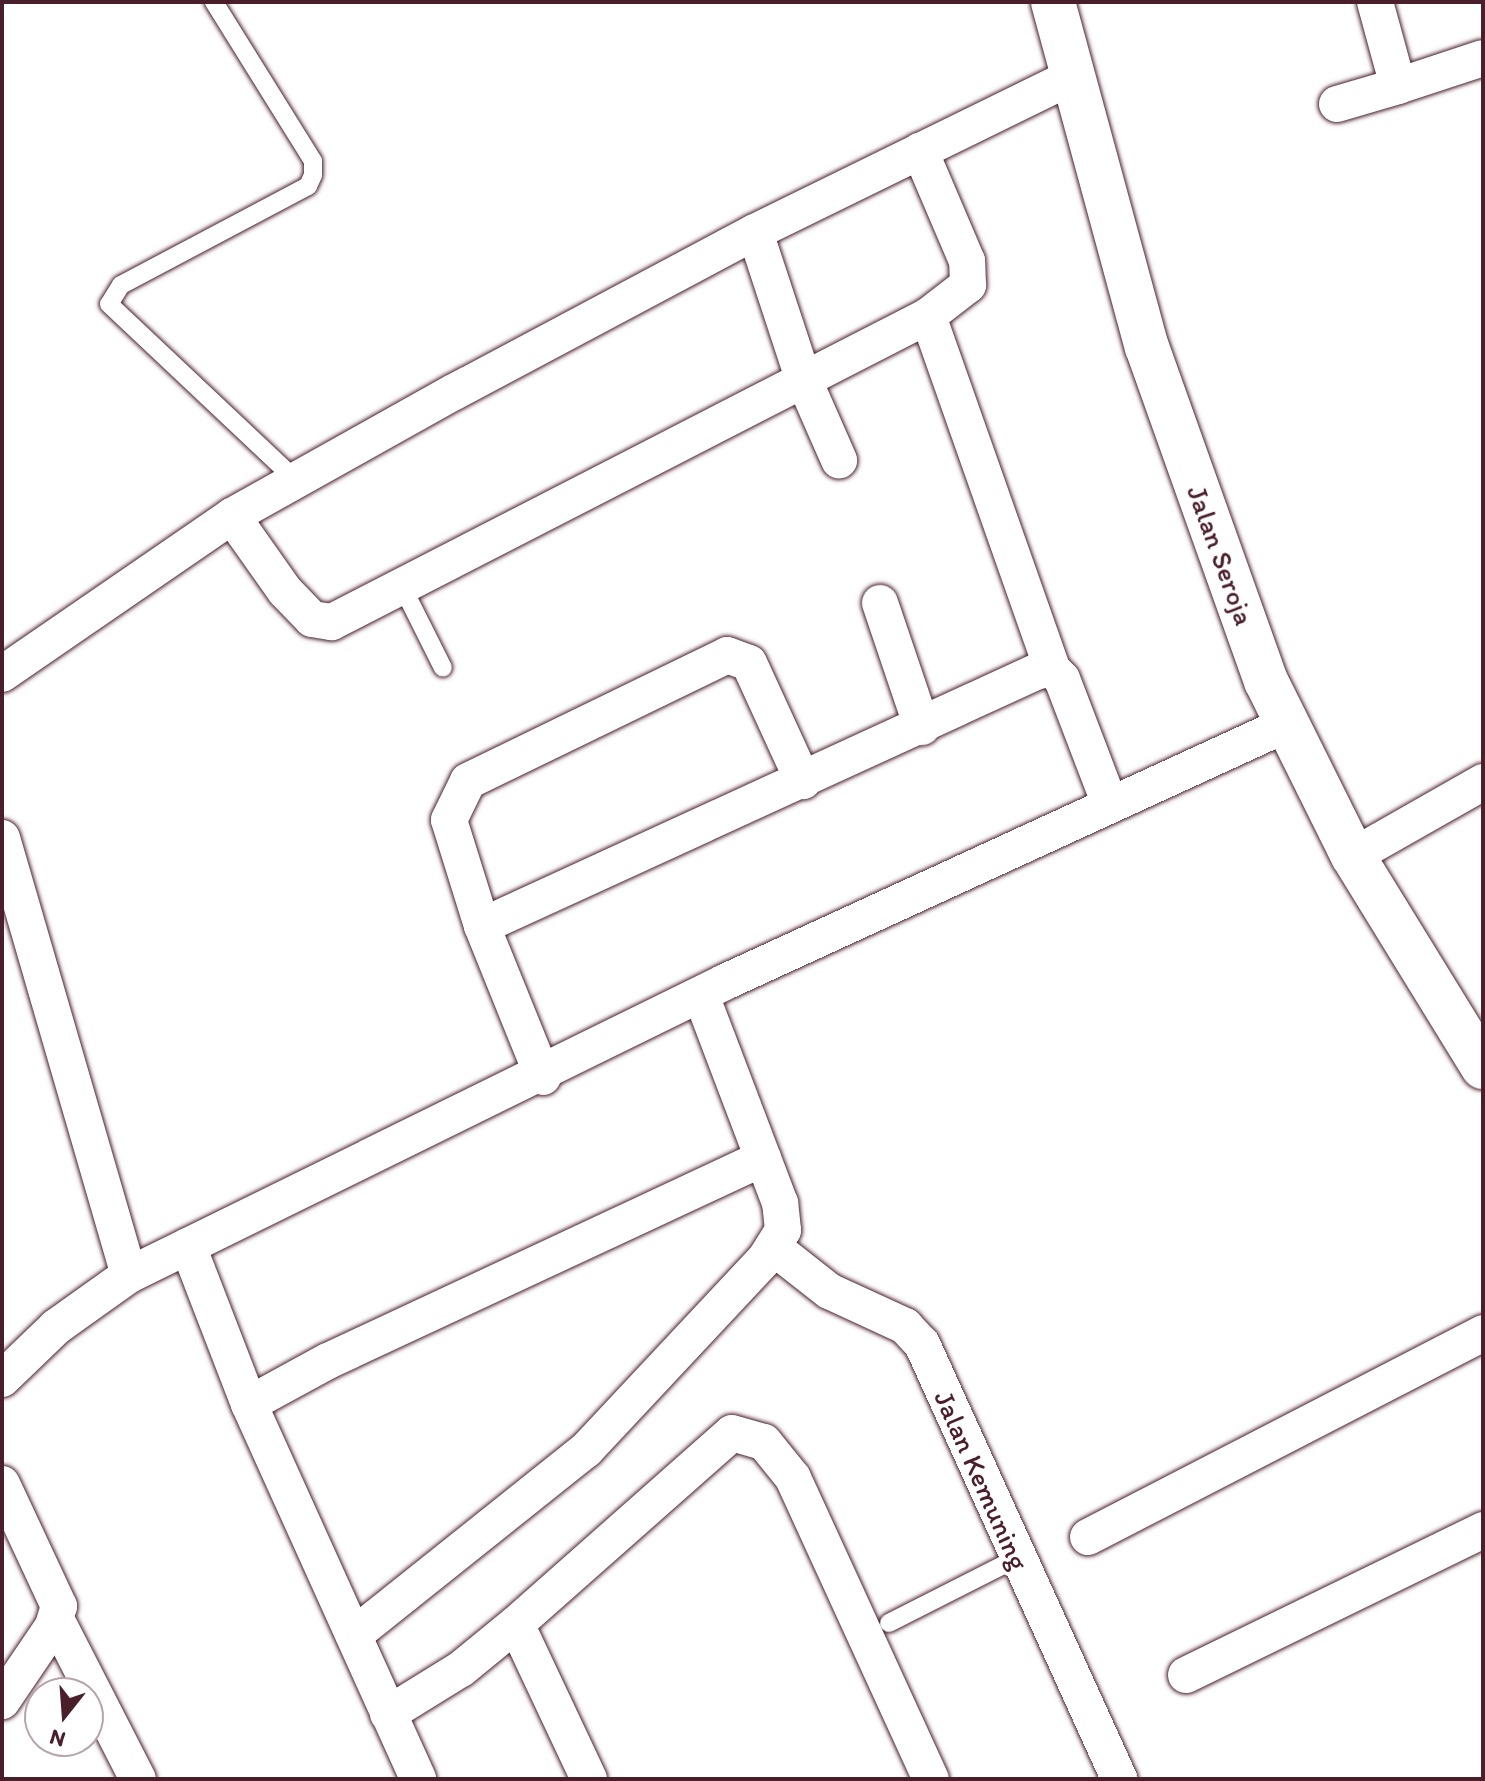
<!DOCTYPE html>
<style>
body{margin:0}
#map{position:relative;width:1485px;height:1781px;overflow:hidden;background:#fff;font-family:Itim,sans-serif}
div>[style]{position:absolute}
.roads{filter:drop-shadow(0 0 2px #4a1f2b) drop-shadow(0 0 2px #4a1f2b)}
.service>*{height:18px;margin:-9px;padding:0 9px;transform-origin:9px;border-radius:9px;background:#fff}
.minor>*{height:36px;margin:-18px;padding:0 18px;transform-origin:18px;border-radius:18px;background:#fff}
.tertiary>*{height:44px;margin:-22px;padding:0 22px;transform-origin:22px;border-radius:22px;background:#fff}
span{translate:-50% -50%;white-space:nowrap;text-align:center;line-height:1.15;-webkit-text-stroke:7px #fff;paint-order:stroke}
.street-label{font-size:28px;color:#4a1f2b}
.frame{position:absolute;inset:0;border:4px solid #4a1f2b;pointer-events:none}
.north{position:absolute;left:24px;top:1677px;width:80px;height:80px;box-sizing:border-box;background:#fff;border:2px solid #b7a5aa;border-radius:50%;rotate:197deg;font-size:22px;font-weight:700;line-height:32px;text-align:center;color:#4a1f2b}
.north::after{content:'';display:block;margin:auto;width:28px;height:36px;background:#4a1f2b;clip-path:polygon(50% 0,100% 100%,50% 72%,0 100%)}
</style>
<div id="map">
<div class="roads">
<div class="service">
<div style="left:214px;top:2px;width:187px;rotate:58.1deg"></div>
<div style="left:313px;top:161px;width:14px;rotate:90deg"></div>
<div style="left:313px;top:175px;width:12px;rotate:114deg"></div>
<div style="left:308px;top:186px;width:212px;rotate:152.1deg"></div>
<div style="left:121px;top:285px;width:22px;rotate:122deg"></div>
<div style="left:109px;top:304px;width:257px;rotate:43.3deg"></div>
<div style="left:403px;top:588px;width:89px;rotate:63.4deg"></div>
<div style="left:889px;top:1623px;width:144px;rotate:-26.9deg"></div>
</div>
<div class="minor">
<div style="left:1398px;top:86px;width:89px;rotate:-18.2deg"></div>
<div style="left:1337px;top:104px;width:64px;rotate:-16.4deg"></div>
<div style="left:1398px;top:86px;width:87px;rotate:-105.3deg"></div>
<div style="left:755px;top:232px;width:154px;rotate:71.8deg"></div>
<div style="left:803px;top:378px;width:90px;rotate:66.3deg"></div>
<div style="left:928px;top:316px;width:374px;rotate:70.6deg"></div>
<div style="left:232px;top:516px;width:92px;rotate:54.8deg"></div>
<div style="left:285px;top:591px;width:39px;rotate:46deg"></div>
<div style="left:312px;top:619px;width:20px;rotate:9deg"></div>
<div style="left:332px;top:622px;width:670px;rotate:-27.18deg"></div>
<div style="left:928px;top:316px;width:51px;rotate:-37.8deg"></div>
<div style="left:968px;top:285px;width:24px;rotate:-92deg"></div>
<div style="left:967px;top:261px;width:120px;rotate:-113.1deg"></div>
<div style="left:880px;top:603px;width:131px;rotate:71.3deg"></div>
<div style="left:2px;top:674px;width:279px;rotate:-34.5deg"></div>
<div style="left:232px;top:516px;width:254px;rotate:-29.2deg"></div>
<div style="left:454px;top:392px;width:341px;rotate:-28deg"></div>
<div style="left:755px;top:232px;width:354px;rotate:-26.1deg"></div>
<div style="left:2px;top:838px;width:455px;rotate:73.8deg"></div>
<div style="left:1353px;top:856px;width:150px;rotate:-29.6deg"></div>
<div style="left:482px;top:926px;width:612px;rotate:-24.64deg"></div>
<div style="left:1038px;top:671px;width:14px;rotate:-8deg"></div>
<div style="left:1052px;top:669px;width:14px;rotate:45deg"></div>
<div style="left:1062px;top:679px;width:135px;rotate:69.1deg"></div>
<div style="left:543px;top:1077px;width:163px;rotate:-112deg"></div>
<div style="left:482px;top:926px;width:111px;rotate:-107.3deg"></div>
<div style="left:449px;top:820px;width:43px;rotate:-64deg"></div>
<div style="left:468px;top:781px;width:288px;rotate:-25.9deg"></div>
<div style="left:727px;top:655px;width:23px;rotate:20deg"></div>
<div style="left:749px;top:663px;width:130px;rotate:65.4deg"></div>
<div style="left:188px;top:1246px;width:169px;rotate:68.9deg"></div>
<div style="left:249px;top:1404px;width:411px;rotate:65.7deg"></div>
<div style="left:773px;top:1247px;width:71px;rotate:38.2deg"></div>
<div style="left:829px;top:1291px;width:84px;rotate:24.7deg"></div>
<div style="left:905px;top:1326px;width:25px;rotate:47deg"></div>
<div style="left:922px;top:1344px;width:478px;rotate:65.6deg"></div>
<div style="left:2px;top:1379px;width:75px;rotate:-43.9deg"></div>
<div style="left:56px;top:1327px;width:90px;rotate:-35.5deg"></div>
<div style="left:129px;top:1275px;width:664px;rotate:-26.18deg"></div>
<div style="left:725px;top:982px;width:616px;rotate:-24.65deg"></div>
<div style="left:249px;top:1404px;width:90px;rotate:-28.6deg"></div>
<div style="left:328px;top:1361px;width:480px;rotate:-25deg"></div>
<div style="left:2px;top:1484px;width:135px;rotate:65deg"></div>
<div style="left:59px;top:1606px;width:21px;rotate:107deg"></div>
<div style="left:53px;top:1626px;width:91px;rotate:124.2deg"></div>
<div style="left:1088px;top:1537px;width:445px;rotate:-27.3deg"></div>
<div style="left:56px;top:1619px;width:180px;rotate:62.9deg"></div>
<div style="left:354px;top:1635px;width:297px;rotate:-38.6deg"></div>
<div style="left:586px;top:1450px;width:262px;rotate:-46.9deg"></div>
<div style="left:765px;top:1259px;width:34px;rotate:-58deg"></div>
<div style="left:783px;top:1230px;width:27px;rotate:-96deg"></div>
<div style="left:780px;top:1203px;width:222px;rotate:-110.8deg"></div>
<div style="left:1186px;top:1675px;width:331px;rotate:-26deg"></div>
<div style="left:388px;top:1714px;width:86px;rotate:-31.7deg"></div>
<div style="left:461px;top:1669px;width:71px;rotate:-39.3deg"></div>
<div style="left:589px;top:1779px;width:171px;rotate:-115.2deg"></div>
<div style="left:516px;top:1624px;width:288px;rotate:-41.5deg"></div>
<div style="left:732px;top:1433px;width:33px;rotate:16deg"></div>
<div style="left:764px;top:1442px;width:46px;rotate:51.1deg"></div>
<div style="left:793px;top:1478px;width:331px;rotate:65.4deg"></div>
</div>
<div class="tertiary">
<div style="left:1053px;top:2px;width:358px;rotate:74.8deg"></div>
<div style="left:1147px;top:347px;width:355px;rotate:70.4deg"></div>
<div style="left:1266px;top:681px;width:195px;rotate:63.6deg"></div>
<div style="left:1353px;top:856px;width:248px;rotate:58.4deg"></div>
</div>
</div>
<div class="street-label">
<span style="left:1221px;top:555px;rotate:70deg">Jalan Seroja</span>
<span style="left:982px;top:1480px;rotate:66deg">Jalan Kemuning</span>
</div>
<div class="frame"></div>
<div class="north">N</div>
</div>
